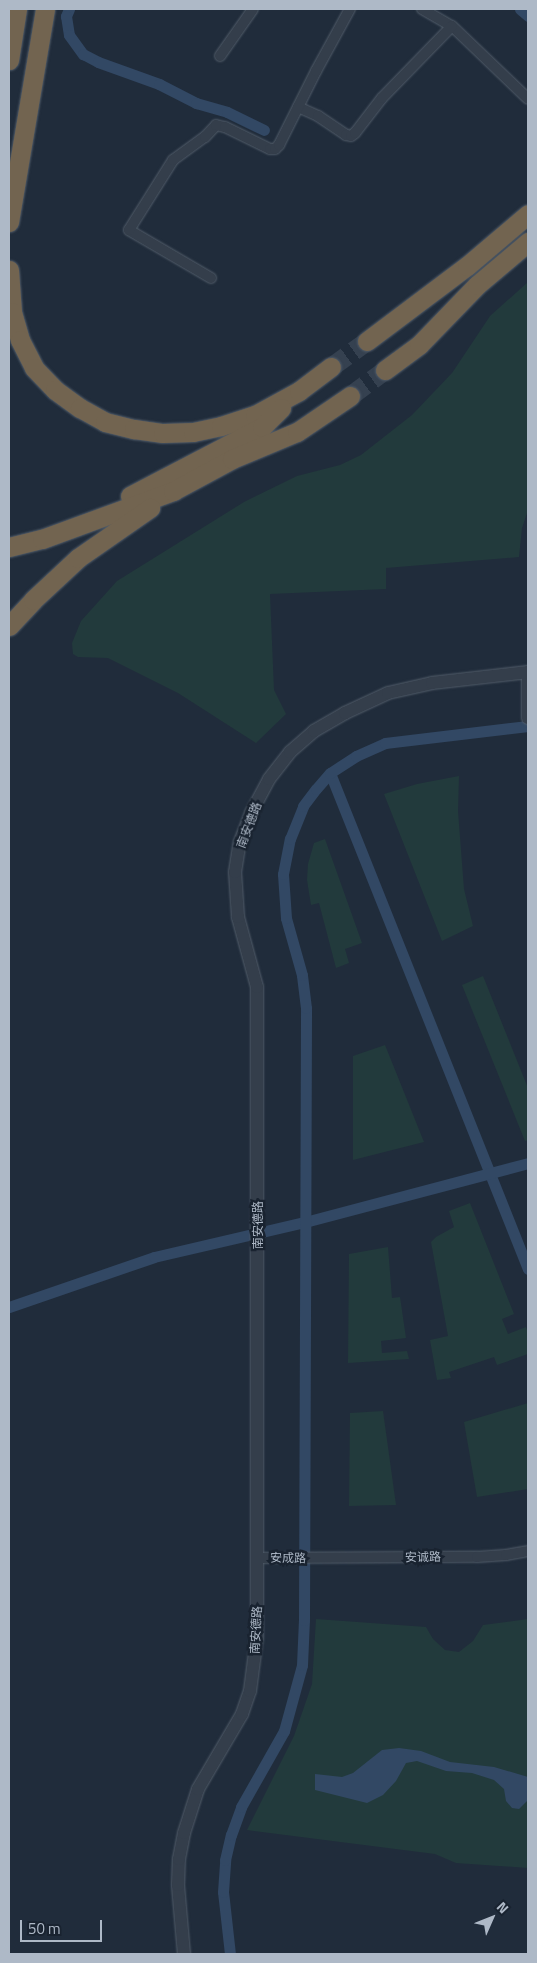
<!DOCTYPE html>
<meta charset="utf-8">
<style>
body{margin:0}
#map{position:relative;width:537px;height:1963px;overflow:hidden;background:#202c3b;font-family:"Titillium Web","Noto Sans SC",sans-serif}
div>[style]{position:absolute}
.green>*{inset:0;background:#223a3c}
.water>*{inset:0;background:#324864}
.canal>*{height:11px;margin:-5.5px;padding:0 5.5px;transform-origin:5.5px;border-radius:5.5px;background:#324864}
.motorway-tunnel>*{height:19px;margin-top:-9.5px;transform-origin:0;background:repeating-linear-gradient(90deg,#354150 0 19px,transparent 0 28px)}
.roads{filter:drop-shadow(0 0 1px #515c69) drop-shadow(0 0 1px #515c69)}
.minor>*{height:10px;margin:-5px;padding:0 5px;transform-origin:5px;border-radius:5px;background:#343e4b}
.tertiary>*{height:12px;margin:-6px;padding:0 6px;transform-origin:6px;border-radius:6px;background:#343e4b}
.motorway>*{height:19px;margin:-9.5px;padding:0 9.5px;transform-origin:9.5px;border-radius:9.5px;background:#726450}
span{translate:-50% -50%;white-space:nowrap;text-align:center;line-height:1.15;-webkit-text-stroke:5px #192330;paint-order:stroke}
.street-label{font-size:12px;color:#aeb9c7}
.frame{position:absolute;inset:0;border:10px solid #aeb9c7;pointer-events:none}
.north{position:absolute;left:467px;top:1893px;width:50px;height:50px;-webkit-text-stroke:4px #192330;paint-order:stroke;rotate:46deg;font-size:14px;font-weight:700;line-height:20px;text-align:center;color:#aeb9c7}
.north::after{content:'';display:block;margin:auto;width:18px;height:22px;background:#aeb9c7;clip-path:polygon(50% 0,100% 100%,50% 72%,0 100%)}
.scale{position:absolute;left:20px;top:1920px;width:82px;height:22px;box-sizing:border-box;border:2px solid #aeb9c7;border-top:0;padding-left:6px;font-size:15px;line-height:18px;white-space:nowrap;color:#aeb9c7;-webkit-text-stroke:4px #192330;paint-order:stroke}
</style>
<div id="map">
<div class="green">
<div style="clip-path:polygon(528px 282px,528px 510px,522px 528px,519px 557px,386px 568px,386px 589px,270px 594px,274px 690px,286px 714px,256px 743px,178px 693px,108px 658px,78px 657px,73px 654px,72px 643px,81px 621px,117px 581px,244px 502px,297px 476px,340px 465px,361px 455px,412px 415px,452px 373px,490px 316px)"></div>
<div style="clip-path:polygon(459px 776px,458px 811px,464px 889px,473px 926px,442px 941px,384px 794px,417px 784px)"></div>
<div style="clip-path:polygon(325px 839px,362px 943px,345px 949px,349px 963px,336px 968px,319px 903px,311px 905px,307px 880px,308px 864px,314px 843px)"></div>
<div style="clip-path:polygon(483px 976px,528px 1088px,528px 1140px,525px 1141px,462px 985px)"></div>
<div style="clip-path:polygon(385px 1045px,424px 1142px,353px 1160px,353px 1056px)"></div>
<div style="clip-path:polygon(470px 1203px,514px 1314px,502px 1319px,508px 1334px,526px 1327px,528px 1333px,528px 1354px,497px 1365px,494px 1357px,449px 1372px,451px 1378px,437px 1380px,430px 1340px,448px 1336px,431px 1242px,436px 1237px,454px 1227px,449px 1211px)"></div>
<div style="clip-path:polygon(388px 1247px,392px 1298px,400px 1297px,406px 1338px,381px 1341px,382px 1353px,407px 1351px,409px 1359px,348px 1363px,349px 1254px)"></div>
<div style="clip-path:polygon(528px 1403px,528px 1489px,477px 1497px,464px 1422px)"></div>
<div style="clip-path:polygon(383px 1411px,396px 1505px,349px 1506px,350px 1413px)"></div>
<div style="clip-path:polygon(316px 1619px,426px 1627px,433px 1639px,445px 1650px,459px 1652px,473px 1641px,483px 1625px,528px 1619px,528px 1868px,456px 1863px,435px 1854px,247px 1830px,294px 1736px,312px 1684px)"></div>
</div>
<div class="water">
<div style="clip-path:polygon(399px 1748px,421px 1751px,450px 1762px,494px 1767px,528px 1777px,528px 1800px,519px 1809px,512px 1808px,506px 1801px,504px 1789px,494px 1780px,472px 1773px,446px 1771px,417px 1761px,406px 1763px,396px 1781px,383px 1795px,367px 1803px,315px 1790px,315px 1774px,342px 1777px,353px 1773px,382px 1750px)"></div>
</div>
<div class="canal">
<div style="left:69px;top:9px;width:8px;rotate:113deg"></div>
<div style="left:66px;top:16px;width:19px;rotate:81deg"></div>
<div style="left:69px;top:35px;width:24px;rotate:54deg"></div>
<div style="left:83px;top:54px;width:17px;rotate:28deg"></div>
<div style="left:98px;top:62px;width:65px;rotate:19.8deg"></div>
<div style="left:159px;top:84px;width:42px;rotate:27.2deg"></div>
<div style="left:196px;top:103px;width:32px;rotate:16deg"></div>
<div style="left:227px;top:112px;width:41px;rotate:25.9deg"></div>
<div style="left:520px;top:9px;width:11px;rotate:41deg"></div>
<div style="left:330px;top:773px;width:534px;rotate:68.24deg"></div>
<div style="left:9px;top:1307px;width:153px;rotate:-19deg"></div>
<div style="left:154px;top:1257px;width:155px;rotate:-13.1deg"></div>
<div style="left:305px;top:1222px;width:231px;rotate:-14.8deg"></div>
<div style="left:230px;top:1954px;width:62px;rotate:-96.4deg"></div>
<div style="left:223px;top:1892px;width:32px;rotate:-86deg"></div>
<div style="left:225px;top:1860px;width:26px;rotate:-77deg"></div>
<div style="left:231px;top:1835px;width:30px;rotate:-70deg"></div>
<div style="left:241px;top:1807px;width:87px;rotate:-60.5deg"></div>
<div style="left:284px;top:1731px;width:68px;rotate:-74.7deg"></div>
<div style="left:302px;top:1665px;width:45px;rotate:-87.5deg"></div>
<div style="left:304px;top:1620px;width:612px;rotate:-89.81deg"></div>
<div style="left:306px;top:1008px;width:33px;rotate:-97deg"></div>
<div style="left:302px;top:975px;width:59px;rotate:-105.7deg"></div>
<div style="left:286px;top:918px;width:44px;rotate:-93.9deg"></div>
<div style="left:283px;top:874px;width:36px;rotate:-79deg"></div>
<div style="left:290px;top:839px;width:35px;rotate:-68deg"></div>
<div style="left:303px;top:806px;width:21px;rotate:-53deg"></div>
<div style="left:316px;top:789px;width:21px;rotate:-49deg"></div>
<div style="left:330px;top:773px;width:31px;rotate:-33deg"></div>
<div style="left:356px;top:756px;width:32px;rotate:-24deg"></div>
<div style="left:385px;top:743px;width:144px;rotate:-6.8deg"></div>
</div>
<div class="motorway-tunnel">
<div style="left:331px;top:367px;width:44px;rotate:-35.8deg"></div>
<div style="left:350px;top:396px;width:44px;rotate:-36.6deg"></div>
</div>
<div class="roads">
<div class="minor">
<div style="left:422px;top:9px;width:34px;rotate:30deg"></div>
<div style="left:452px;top:26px;width:105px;rotate:43.8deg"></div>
<div style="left:220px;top:56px;width:57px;rotate:-54.9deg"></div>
<div style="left:298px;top:107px;width:22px;rotate:24deg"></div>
<div style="left:318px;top:116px;width:34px;rotate:34deg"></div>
<div style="left:346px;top:135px;width:5px;rotate:11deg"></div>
<div style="left:351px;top:136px;width:5px;rotate:-37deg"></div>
<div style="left:355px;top:133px;width:44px;rotate:-52.4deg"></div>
<div style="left:382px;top:98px;width:100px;rotate:-45.8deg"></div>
<div style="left:211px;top:278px;width:95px;rotate:-149.7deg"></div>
<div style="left:129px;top:230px;width:83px;rotate:-57.8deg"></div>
<div style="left:173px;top:160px;width:39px;rotate:-36deg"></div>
<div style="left:205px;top:137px;width:16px;rotate:-47deg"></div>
<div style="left:216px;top:125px;width:9px;rotate:13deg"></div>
<div style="left:225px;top:127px;width:50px;rotate:26.1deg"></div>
<div style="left:270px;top:149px;width:5px"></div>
<div style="left:275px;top:149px;width:6px;rotate:-45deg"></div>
<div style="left:279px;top:145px;width:83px;rotate:-63.4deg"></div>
<div style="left:316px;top:71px;width:71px;rotate:-61.3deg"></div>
<div style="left:258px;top:1558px;width:219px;rotate:-0.3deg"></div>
<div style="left:477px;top:1557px;width:29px;rotate:-4deg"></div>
<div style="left:506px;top:1555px;width:22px;rotate:-10deg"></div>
</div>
<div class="tertiary">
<div style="left:528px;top:672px;width:46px;rotate:90deg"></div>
<div style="left:184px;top:1954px;width:69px;rotate:-95deg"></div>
<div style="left:178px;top:1885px;width:26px;rotate:-88deg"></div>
<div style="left:179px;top:1859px;width:26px;rotate:-79deg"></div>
<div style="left:184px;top:1833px;width:46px;rotate:-72.3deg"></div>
<div style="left:198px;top:1789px;width:87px;rotate:-59.6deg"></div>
<div style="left:242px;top:1714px;width:24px;rotate:-71deg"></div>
<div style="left:250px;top:1691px;width:54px;rotate:-82.6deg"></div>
<div style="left:257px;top:1637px;width:650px;rotate:-90deg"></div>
<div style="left:257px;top:987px;width:73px;rotate:-105.2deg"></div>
<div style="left:238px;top:917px;width:45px;rotate:-93.8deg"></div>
<div style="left:235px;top:872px;width:30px;rotate:-81deg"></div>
<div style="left:240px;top:842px;width:31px;rotate:-69deg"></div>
<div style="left:251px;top:813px;width:38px;rotate:-62deg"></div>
<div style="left:269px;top:779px;width:34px;rotate:-52deg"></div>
<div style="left:290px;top:752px;width:32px;rotate:-41deg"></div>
<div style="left:314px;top:731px;width:36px;rotate:-30deg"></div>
<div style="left:345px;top:713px;width:47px;rotate:-24.9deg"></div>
<div style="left:388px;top:693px;width:45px;rotate:-12.8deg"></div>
<div style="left:432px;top:683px;width:97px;rotate:-6.5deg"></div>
</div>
<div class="motorway">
<div style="left:9px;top:60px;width:52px;rotate:-81.1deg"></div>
<div style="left:9px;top:222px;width:216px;rotate:-80.4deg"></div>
<div style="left:9px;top:270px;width:42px;rotate:85.9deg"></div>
<div style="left:12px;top:312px;width:29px;rotate:74deg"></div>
<div style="left:20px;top:340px;width:31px;rotate:63deg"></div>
<div style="left:34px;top:368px;width:30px;rotate:46deg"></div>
<div style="left:55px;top:390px;width:31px;rotate:36deg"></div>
<div style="left:80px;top:408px;width:29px;rotate:29deg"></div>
<div style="left:105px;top:422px;width:30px;rotate:14deg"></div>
<div style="left:134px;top:429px;width:29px;rotate:8deg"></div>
<div style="left:163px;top:433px;width:30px;rotate:-2deg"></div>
<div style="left:193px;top:432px;width:29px;rotate:-12deg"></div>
<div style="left:221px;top:426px;width:36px;rotate:-18deg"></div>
<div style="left:255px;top:415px;width:50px;rotate:-28.6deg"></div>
<div style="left:299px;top:391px;width:40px;rotate:-37deg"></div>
<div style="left:367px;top:341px;width:125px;rotate:-36.9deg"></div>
<div style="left:467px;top:266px;width:80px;rotate:-40.4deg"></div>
<div style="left:385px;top:370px;width:42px;rotate:-36.3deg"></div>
<div style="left:419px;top:345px;width:83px;rotate:-46deg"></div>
<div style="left:477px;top:285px;width:67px;rotate:-40.1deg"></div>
<div style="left:130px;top:496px;width:149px;rotate:-27.6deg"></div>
<div style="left:262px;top:427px;width:27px;rotate:-45deg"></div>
<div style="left:9px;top:547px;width:34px;rotate:-14deg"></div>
<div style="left:42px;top:539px;width:140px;rotate:-20.1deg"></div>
<div style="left:173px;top:491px;width:67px;rotate:-28.5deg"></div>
<div style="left:232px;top:459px;width:70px;rotate:-22.6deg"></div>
<div style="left:297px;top:432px;width:64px;rotate:-34.2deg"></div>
<div style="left:9px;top:626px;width:35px;rotate:-47deg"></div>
<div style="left:33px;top:600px;width:62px;rotate:-43deg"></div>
<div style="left:78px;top:558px;width:88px;rotate:-34.8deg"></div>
</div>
</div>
<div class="street-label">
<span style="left:249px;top:825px;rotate:-69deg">南安德路</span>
<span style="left:258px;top:1225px;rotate:-90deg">南安德路</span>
<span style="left:423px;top:1557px;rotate:-1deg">安诚路</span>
<span style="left:288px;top:1558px;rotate:1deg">安成路</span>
<span style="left:256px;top:1630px;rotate:-87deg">南安德路</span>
</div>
<div class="frame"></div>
<div class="north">N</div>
<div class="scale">50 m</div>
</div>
